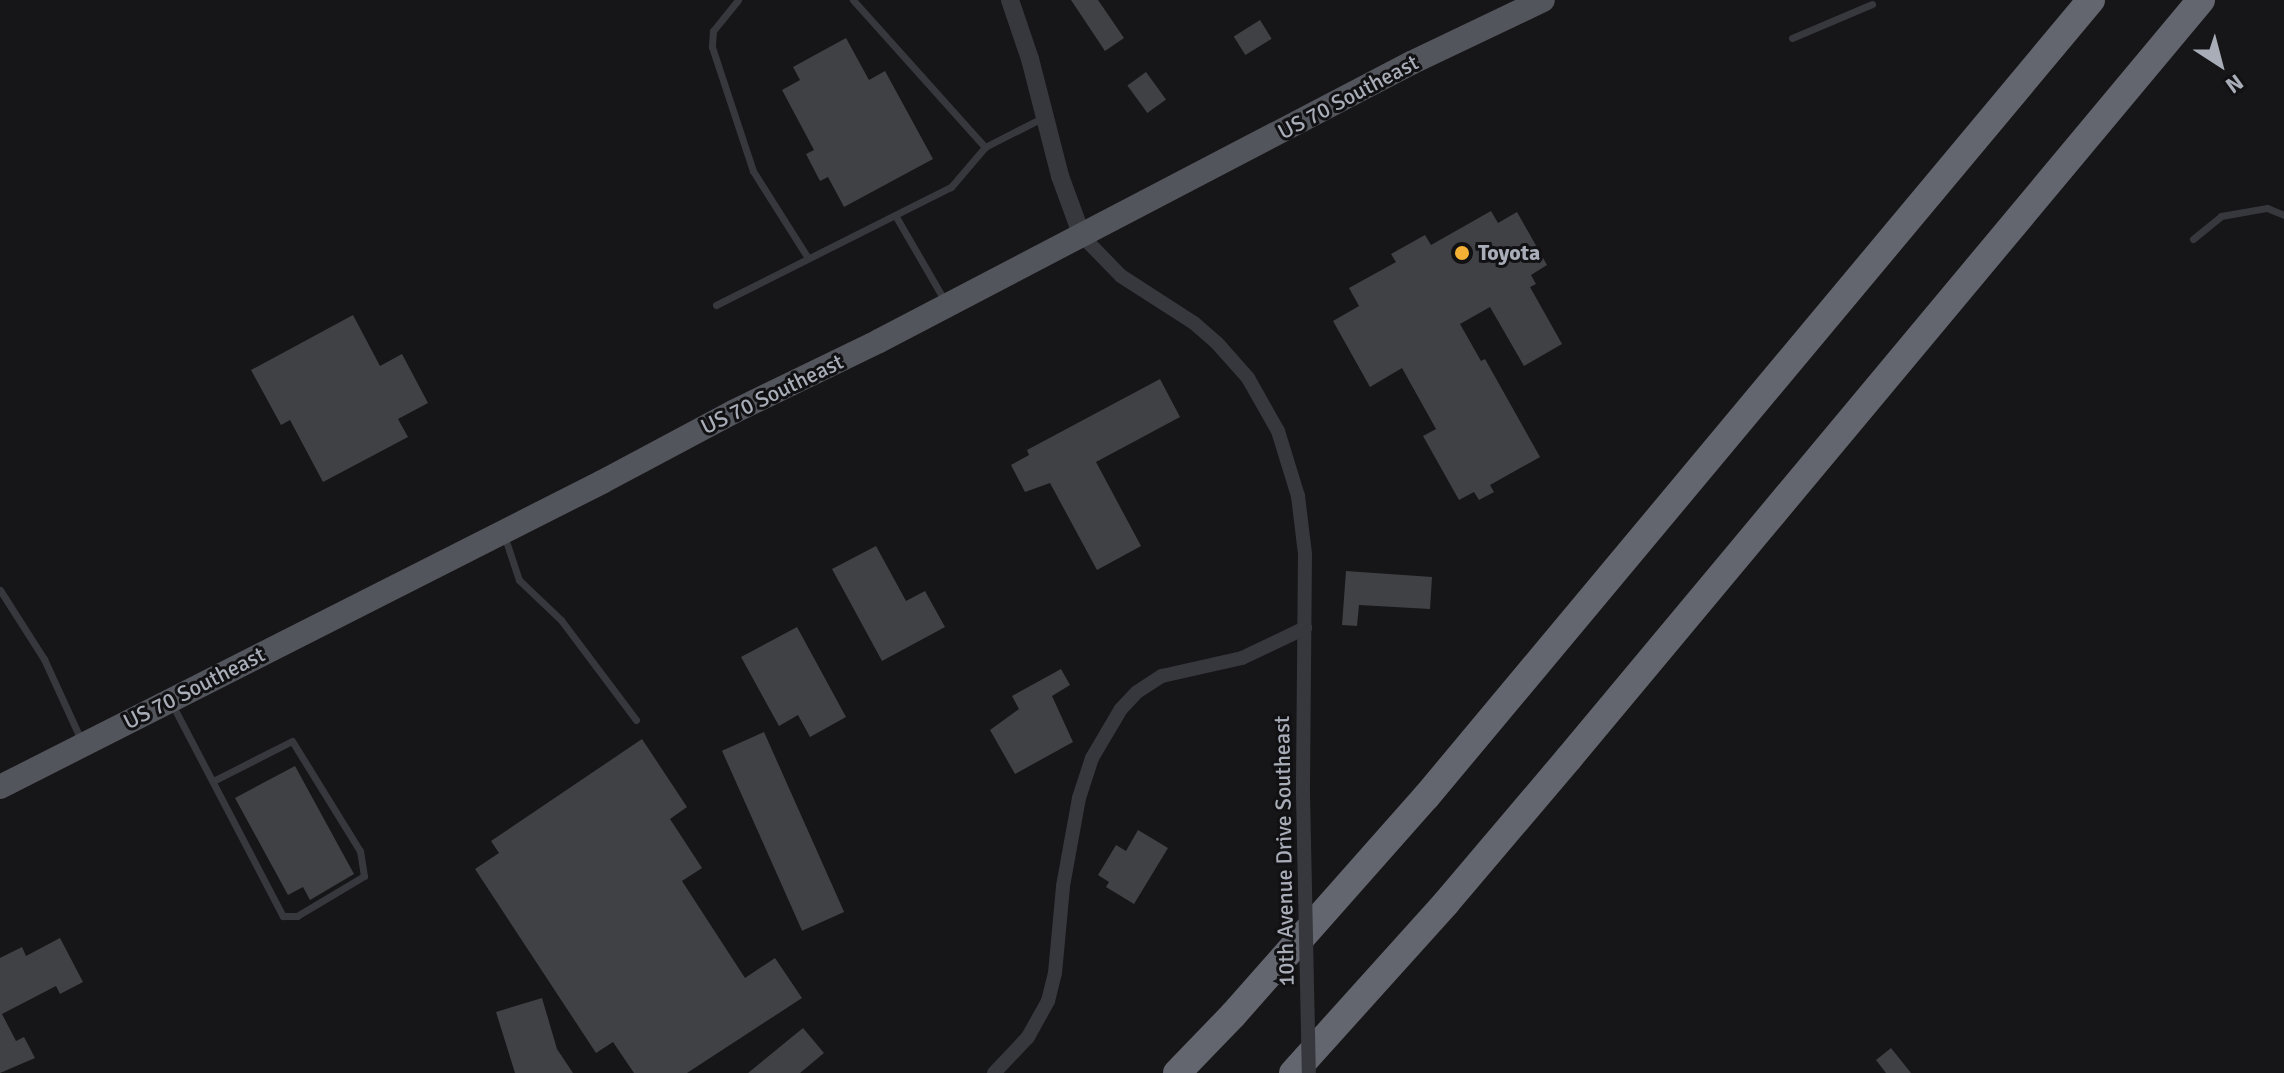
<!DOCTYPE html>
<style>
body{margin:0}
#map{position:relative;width:2284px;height:1073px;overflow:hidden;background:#161618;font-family:Signika,sans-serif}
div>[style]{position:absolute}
.building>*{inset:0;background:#404145;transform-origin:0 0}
.service>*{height:7px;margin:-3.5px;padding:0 3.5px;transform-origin:3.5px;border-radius:3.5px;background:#37383d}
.minor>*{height:14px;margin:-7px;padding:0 7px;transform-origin:7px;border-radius:7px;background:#37383d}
.tertiary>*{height:18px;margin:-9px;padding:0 9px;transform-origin:9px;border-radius:9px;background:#37383d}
.primary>*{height:24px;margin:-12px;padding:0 12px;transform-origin:12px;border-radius:12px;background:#53555c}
.motorway>*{height:28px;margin:-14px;padding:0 14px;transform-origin:14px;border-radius:14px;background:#63666e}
.minor-bridge>*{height:14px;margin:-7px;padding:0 7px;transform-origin:7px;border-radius:7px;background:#37383d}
.dots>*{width:22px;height:22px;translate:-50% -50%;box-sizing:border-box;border:4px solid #111113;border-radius:50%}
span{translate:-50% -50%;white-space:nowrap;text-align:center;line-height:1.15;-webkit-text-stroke:6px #111113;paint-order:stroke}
.street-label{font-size:22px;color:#a8adb8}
.poi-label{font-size:22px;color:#a8adb8;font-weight:700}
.left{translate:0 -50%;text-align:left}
.north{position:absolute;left:2180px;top:24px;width:80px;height:80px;-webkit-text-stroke:6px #111113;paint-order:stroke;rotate:144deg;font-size:22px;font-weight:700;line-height:32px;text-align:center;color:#a8adb8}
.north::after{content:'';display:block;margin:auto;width:28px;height:36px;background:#a8adb8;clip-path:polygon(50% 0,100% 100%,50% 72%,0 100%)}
</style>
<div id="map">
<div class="building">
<div style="clip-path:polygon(1071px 0,1098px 0,1124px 38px,1105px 51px)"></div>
<div style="left:1260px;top:20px;width:22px;height:31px;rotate:58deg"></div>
<div style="clip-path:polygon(846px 38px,869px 80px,885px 71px,933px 159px,844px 207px,828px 177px,820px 181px,806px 154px,814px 150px,782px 90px,800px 80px,793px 67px)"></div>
<div style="left:1146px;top:72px;width:34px;height:23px;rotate:54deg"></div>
<div style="clip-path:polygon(1491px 211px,1498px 223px,1517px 212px,1547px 265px,1531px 275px,1536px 284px,1530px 287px,1562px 344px,1524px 366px,1490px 307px,1460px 324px,1481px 361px,1485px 359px,1540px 457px,1490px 485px,1494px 492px,1479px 500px,1474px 492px,1459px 500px,1423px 436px,1436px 429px,1402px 368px,1370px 387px,1333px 321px,1359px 306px,1349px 288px,1396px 262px,1391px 254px,1425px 235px,1431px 245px)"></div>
<div style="clip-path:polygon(353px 315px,380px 366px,402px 354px,428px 403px,398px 419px,408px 437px,323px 482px,290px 420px,281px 425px,251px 370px)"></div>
<div style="clip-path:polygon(1160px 379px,1180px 417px,1096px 462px,1141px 546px,1097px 570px,1050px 483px,1025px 492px,1011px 465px,1029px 455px,1027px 450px)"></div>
<div style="clip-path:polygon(876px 546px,906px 601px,925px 591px,945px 627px,882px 661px,832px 569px)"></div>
<div style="clip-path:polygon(1346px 571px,1432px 577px,1430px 609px,1359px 605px,1357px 626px,1342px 625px)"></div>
<div style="clip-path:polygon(797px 627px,846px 717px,810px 737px,798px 715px,779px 726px,741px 657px)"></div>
<div style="clip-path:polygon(1061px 669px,1070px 685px,1052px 696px,1073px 742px,1015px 774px,990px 730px,1019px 709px,1012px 696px)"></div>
<div style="left:764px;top:732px;width:197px;height:46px;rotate:66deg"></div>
<div style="clip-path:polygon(642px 739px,687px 807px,670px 819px,702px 868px,682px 881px,745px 978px,775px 958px,802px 998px,687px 1073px,634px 1073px,613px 1042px,596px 1053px,475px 869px,499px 853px,491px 841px)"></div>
<div style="clip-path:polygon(295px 766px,354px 874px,310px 900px,303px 887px,288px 895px,235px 798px)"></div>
<div style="clip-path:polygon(1138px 830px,1168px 848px,1134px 904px,1106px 887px,1109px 882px,1098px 875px,1116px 845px,1126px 851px)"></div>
<div style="clip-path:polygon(60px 938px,83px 982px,60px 994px,56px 986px,2px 1014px,16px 1041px,24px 1037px,35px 1058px,0 1073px,0 958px,22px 947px,26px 956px)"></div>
<div style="clip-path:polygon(542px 998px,557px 1049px,573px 1073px,515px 1073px,496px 1012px)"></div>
<div style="clip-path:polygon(803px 1028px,824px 1053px,800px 1073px,748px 1073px)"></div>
<div style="clip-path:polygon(1891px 1048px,1911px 1073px,1886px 1073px,1876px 1060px)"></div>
</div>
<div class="service">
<div style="left:738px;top:0;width:40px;rotate:129deg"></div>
<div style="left:713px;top:31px;width:16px;rotate:94deg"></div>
<div style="left:712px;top:47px;width:131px;rotate:71.7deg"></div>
<div style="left:753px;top:171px;width:103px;rotate:57.7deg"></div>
<div style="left:853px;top:0;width:198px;rotate:48.1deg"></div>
<div style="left:1792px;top:38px;width:87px;rotate:-23deg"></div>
<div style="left:895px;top:215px;width:102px;rotate:59.9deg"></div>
<div style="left:2193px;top:239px;width:36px;rotate:-39deg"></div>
<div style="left:2221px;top:216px;width:47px;rotate:-9.9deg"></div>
<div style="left:2267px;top:208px;width:18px;rotate:22deg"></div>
<div style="left:716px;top:305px;width:263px;rotate:-26.7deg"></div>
<div style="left:951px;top:187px;width:52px;rotate:-49.6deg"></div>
<div style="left:985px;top:147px;width:66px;rotate:-27deg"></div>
<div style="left:505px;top:538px;width:44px;rotate:71.6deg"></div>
<div style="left:519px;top:580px;width:58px;rotate:43.6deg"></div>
<div style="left:561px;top:620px;width:125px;rotate:53.1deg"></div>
<div style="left:0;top:590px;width:82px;rotate:57.5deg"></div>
<div style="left:44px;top:659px;width:91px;rotate:65.4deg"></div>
<div style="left:173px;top:706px;width:237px;rotate:62.4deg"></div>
<div style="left:283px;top:916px;width:14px"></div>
<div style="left:297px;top:916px;width:78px;rotate:-30.8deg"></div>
<div style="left:364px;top:876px;width:25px;rotate:-99deg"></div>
<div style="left:360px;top:851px;width:129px;rotate:-121.7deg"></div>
<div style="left:292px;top:741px;width:86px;rotate:153.1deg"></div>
</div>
<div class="minor">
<div style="left:1082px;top:236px;width:56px;rotate:45.7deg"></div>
<div style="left:1121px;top:276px;width:87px;rotate:32.8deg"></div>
<div style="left:1194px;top:323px;width:30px;rotate:41deg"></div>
<div style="left:1217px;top:343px;width:47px;rotate:48.5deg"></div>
<div style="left:1248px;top:378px;width:61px;rotate:60.5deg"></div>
<div style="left:1278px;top:431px;width:68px;rotate:72.9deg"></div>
<div style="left:1298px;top:496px;width:58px;rotate:83.1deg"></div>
<div style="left:1305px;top:554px;width:240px;rotate:90.5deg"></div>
<div style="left:994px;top:1073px;width:50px;rotate:-46.6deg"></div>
<div style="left:1028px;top:1037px;width:41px;rotate:-60.9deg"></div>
<div style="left:1048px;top:1001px;width:29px;rotate:-76deg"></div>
<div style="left:1055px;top:973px;width:87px;rotate:-84.7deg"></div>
<div style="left:1063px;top:886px;width:89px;rotate:-79.7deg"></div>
<div style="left:1079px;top:798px;width:42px;rotate:-72deg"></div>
<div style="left:1092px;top:758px;width:57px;rotate:-59.4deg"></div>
<div style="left:1121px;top:709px;width:23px;rotate:-47deg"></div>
<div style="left:1137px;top:692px;width:30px;rotate:-33deg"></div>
<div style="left:1162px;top:676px;width:82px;rotate:-12.7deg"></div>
<div style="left:1242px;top:658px;width:70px;rotate:-25.5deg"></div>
</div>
<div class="tertiary">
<div style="left:1010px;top:0;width:62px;rotate:71.3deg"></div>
<div style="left:1030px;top:59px;width:121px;rotate:75.6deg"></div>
<div style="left:1060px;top:176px;width:64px;rotate:69.9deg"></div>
</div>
<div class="primary">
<div style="left:0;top:787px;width:675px;rotate:-26.87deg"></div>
<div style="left:602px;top:482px;width:149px;rotate:-28.1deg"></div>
<div style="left:733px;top:412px;width:162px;rotate:-25.9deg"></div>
<div style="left:879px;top:341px;width:600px;rotate:-27.59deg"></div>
<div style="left:1411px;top:63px;width:146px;rotate:-25.5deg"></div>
</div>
<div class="motorway">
<div style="left:1177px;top:1073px;width:81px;rotate:-46deg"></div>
<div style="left:1233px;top:1015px;width:291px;rotate:-48.5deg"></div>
<div style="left:1426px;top:797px;width:1038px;rotate:-50.16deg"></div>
<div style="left:1293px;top:1073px;width:229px;rotate:-48deg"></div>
<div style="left:1446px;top:903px;width:190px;rotate:-49.7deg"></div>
<div style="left:1569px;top:758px;width:987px;rotate:-50.18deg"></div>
</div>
<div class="minor-bridge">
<div style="left:1303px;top:794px;width:279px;rotate:88.8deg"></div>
</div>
<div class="dots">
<div style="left:1462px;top:253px;background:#f2b134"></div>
</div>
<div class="street-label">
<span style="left:1348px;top:97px;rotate:-28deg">US 70 Southeast</span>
<span style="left:772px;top:394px;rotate:-26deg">US 70 Southeast</span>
<span style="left:194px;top:688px;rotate:-27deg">US 70 Southeast</span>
<span style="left:1284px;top:851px;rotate:-91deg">10th Avenue Drive Southeast</span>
</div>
<div class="poi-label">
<span class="left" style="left:1478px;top:253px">Toyota</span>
</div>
<div class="north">N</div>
</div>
